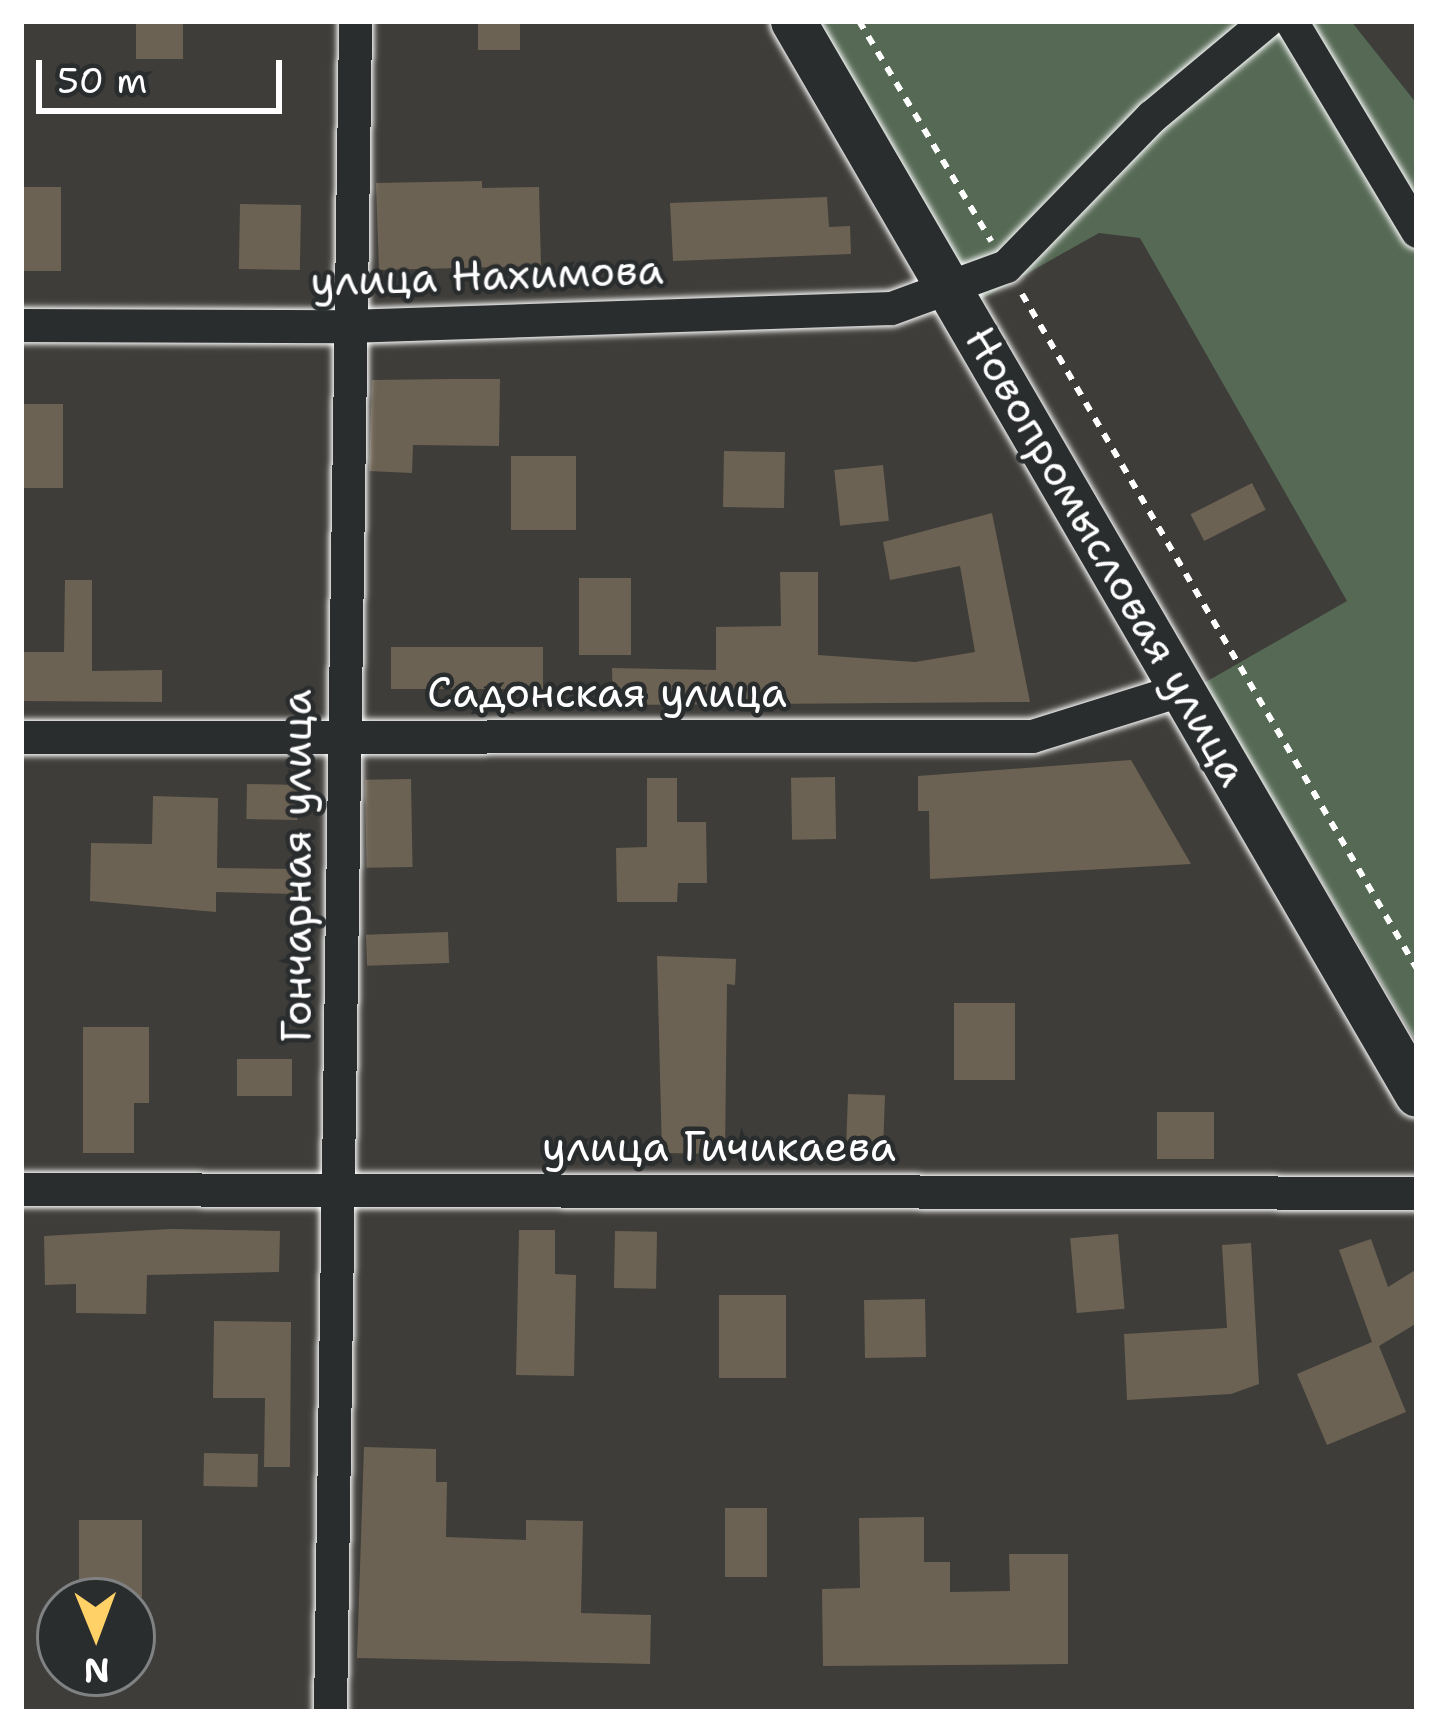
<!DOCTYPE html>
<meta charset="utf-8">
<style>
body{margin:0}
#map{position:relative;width:1438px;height:1733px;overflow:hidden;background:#3e3d39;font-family:"Shantell Sans",sans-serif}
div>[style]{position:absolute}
.green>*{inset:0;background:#556954}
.building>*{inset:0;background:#6c6253;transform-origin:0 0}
.path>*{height:6px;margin-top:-3px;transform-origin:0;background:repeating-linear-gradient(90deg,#fff 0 9px,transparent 0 18px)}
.roads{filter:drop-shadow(0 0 3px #fff) drop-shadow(0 0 3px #fff)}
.minor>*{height:33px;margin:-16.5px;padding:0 16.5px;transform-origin:16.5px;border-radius:16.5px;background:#2a2d2e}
.major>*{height:45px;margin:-22.5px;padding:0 22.5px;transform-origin:22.5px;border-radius:22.5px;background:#2a2d2e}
span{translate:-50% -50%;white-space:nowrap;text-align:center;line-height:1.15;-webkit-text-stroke:9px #2a2d2e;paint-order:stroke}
.street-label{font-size:42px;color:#fff}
.frame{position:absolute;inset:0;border:24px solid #fff;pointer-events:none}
.north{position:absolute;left:36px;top:1577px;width:120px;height:120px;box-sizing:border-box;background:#2a2d2e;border:3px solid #7f8182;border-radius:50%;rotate:179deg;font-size:33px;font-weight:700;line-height:48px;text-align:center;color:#fff}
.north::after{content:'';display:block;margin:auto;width:42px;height:54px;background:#ffd166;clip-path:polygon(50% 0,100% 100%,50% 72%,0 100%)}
.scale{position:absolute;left:36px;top:60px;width:246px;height:54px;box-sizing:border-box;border:6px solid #fff;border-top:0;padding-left:15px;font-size:36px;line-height:42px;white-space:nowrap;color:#fff;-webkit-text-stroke:9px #2a2d2e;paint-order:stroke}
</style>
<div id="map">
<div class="green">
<div style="clip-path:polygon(814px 21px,1351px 21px,1417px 104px,1417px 1043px,1204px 683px,1347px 601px,1140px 238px,1099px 233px,978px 301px)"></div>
</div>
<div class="building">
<div style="left:136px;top:21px;width:47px;height:38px"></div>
<div style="left:478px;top:21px;width:42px;height:29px"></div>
<div style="clip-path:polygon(482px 181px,482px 188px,539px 187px,541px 266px,379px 270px,376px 183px)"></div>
<div style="left:21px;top:187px;width:40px;height:84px"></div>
<div style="clip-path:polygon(827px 197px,829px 227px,850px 226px,851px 254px,673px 261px,670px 203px)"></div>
<div style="left:240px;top:204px;width:61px;height:65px;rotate:1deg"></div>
<div style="clip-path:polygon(450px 379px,500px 379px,499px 446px,413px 445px,412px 473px,369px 471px,372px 380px)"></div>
<div style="left:21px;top:404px;width:42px;height:84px"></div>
<div style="left:724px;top:451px;width:61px;height:56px;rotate:1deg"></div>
<div style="left:511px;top:456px;width:65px;height:74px"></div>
<div style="left:883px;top:465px;width:56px;height:49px;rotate:84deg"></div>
<div style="left:1252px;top:483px;width:30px;height:69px;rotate:63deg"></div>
<div style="clip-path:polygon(992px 513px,1030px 702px,613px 705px,612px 668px,716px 670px,716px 627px,781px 626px,780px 572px,818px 572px,818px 655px,915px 662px,975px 652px,960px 566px,890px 580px,883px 542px)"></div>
<div style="left:579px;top:578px;width:52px;height:77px"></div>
<div style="clip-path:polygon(65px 580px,92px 580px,92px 671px,162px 670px,162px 702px,24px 701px,24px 652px,64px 652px)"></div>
<div style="left:543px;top:647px;width:42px;height:152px;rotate:90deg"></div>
<div style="clip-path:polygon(1131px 760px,1191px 864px,930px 879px,929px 811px,918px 811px,918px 776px)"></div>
<div style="left:835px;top:777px;width:62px;height:44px;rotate:89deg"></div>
<div style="clip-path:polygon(647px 778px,677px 778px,677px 822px,706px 822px,707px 883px,678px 883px,677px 902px,617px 902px,616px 848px,647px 847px)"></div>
<div style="left:411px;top:779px;width:88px;height:46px;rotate:89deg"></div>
<div style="left:247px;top:784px;width:51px;height:35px;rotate:1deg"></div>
<div style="clip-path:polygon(153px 796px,218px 798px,217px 868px,296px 869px,295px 894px,216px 892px,216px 912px,90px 901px,91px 843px,152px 844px)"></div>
<div style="left:448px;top:932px;width:31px;height:82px;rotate:88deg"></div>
<div style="clip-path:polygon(657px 956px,736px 959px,735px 985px,727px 984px,725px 1154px,662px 1153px)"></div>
<div style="left:954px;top:1003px;width:61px;height:77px"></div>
<div style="clip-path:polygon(83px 1027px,149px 1027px,149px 1103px,134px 1103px,134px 1153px,83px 1153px)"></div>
<div style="left:237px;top:1059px;width:55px;height:37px"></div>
<div style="left:848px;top:1094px;width:37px;height:61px;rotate:2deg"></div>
<div style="left:1157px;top:1112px;width:57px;height:47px"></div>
<div style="clip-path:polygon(171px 1229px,280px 1231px,279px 1272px,147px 1275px,146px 1314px,76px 1313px,76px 1284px,45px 1285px,44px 1236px)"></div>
<div style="clip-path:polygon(519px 1230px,555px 1230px,555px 1274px,576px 1275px,574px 1376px,516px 1375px)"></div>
<div style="left:615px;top:1231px;width:42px;height:57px;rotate:1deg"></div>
<div style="left:1118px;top:1234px;width:75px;height:48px;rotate:85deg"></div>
<div style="clip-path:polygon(1371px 1239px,1388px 1287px,1417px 1269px,1417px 1323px,1379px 1346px,1406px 1412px,1327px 1445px,1297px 1374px,1372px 1342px,1339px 1250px)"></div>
<div style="clip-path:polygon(1251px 1243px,1259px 1384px,1231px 1394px,1127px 1400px,1124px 1334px,1227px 1328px,1222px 1245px)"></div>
<div style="left:719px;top:1295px;width:67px;height:83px"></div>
<div style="left:925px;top:1299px;width:58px;height:61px;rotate:89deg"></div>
<div style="clip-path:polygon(214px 1321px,291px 1322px,290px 1467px,264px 1467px,265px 1398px,213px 1398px)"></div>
<div style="clip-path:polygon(364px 1447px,436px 1449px,436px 1482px,447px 1482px,446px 1537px,526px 1540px,526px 1520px,583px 1521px,581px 1613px,651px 1615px,650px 1664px,357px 1658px)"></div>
<div style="left:204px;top:1453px;width:54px;height:33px;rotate:1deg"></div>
<div style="left:725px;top:1508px;width:42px;height:69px"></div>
<div style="clip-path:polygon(924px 1517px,924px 1562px,950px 1562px,950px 1592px,1010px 1591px,1009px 1554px,1068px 1554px,1068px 1664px,823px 1666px,822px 1589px,860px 1588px,859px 1518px)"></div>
<div style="left:79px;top:1520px;width:63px;height:77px"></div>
</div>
<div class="path">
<div style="left:859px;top:21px;width:257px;rotate:59deg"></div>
<div style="left:1022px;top:294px;width:782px;rotate:59.66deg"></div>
</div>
<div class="roads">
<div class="minor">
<div style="left:1291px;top:21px;width:245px;rotate:59deg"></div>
<div style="left:21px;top:325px;width:326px;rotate:0.2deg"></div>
<div style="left:347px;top:326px;width:544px;rotate:-1.9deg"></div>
<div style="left:891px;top:308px;width:122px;rotate:-20.1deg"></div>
<div style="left:1006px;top:266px;width:209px;rotate:-45.8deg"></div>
<div style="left:1152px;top:116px;width:148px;rotate:-39.8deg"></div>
<div style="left:21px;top:737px;width:1011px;rotate:-0.06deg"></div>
<div style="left:1032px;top:736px;width:161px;rotate:-17.3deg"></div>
<div style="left:21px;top:1189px;width:1396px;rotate:0.16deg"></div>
<div style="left:330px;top:1712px;width:1691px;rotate:-89.15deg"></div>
</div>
<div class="major">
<div style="left:793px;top:21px;width:1241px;rotate:59.82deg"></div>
</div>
</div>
<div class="street-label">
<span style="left:487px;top:275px;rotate:-2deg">улица Нахимова</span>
<span style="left:1107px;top:556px;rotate:60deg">Новопромысловая улица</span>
<span style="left:607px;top:692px">Садонская улица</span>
<span style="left:296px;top:866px;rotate:-90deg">Гончарная улица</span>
<span style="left:719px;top:1146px">улица Гичикаева</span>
</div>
<div class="frame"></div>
<div class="north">N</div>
<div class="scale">50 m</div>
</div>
